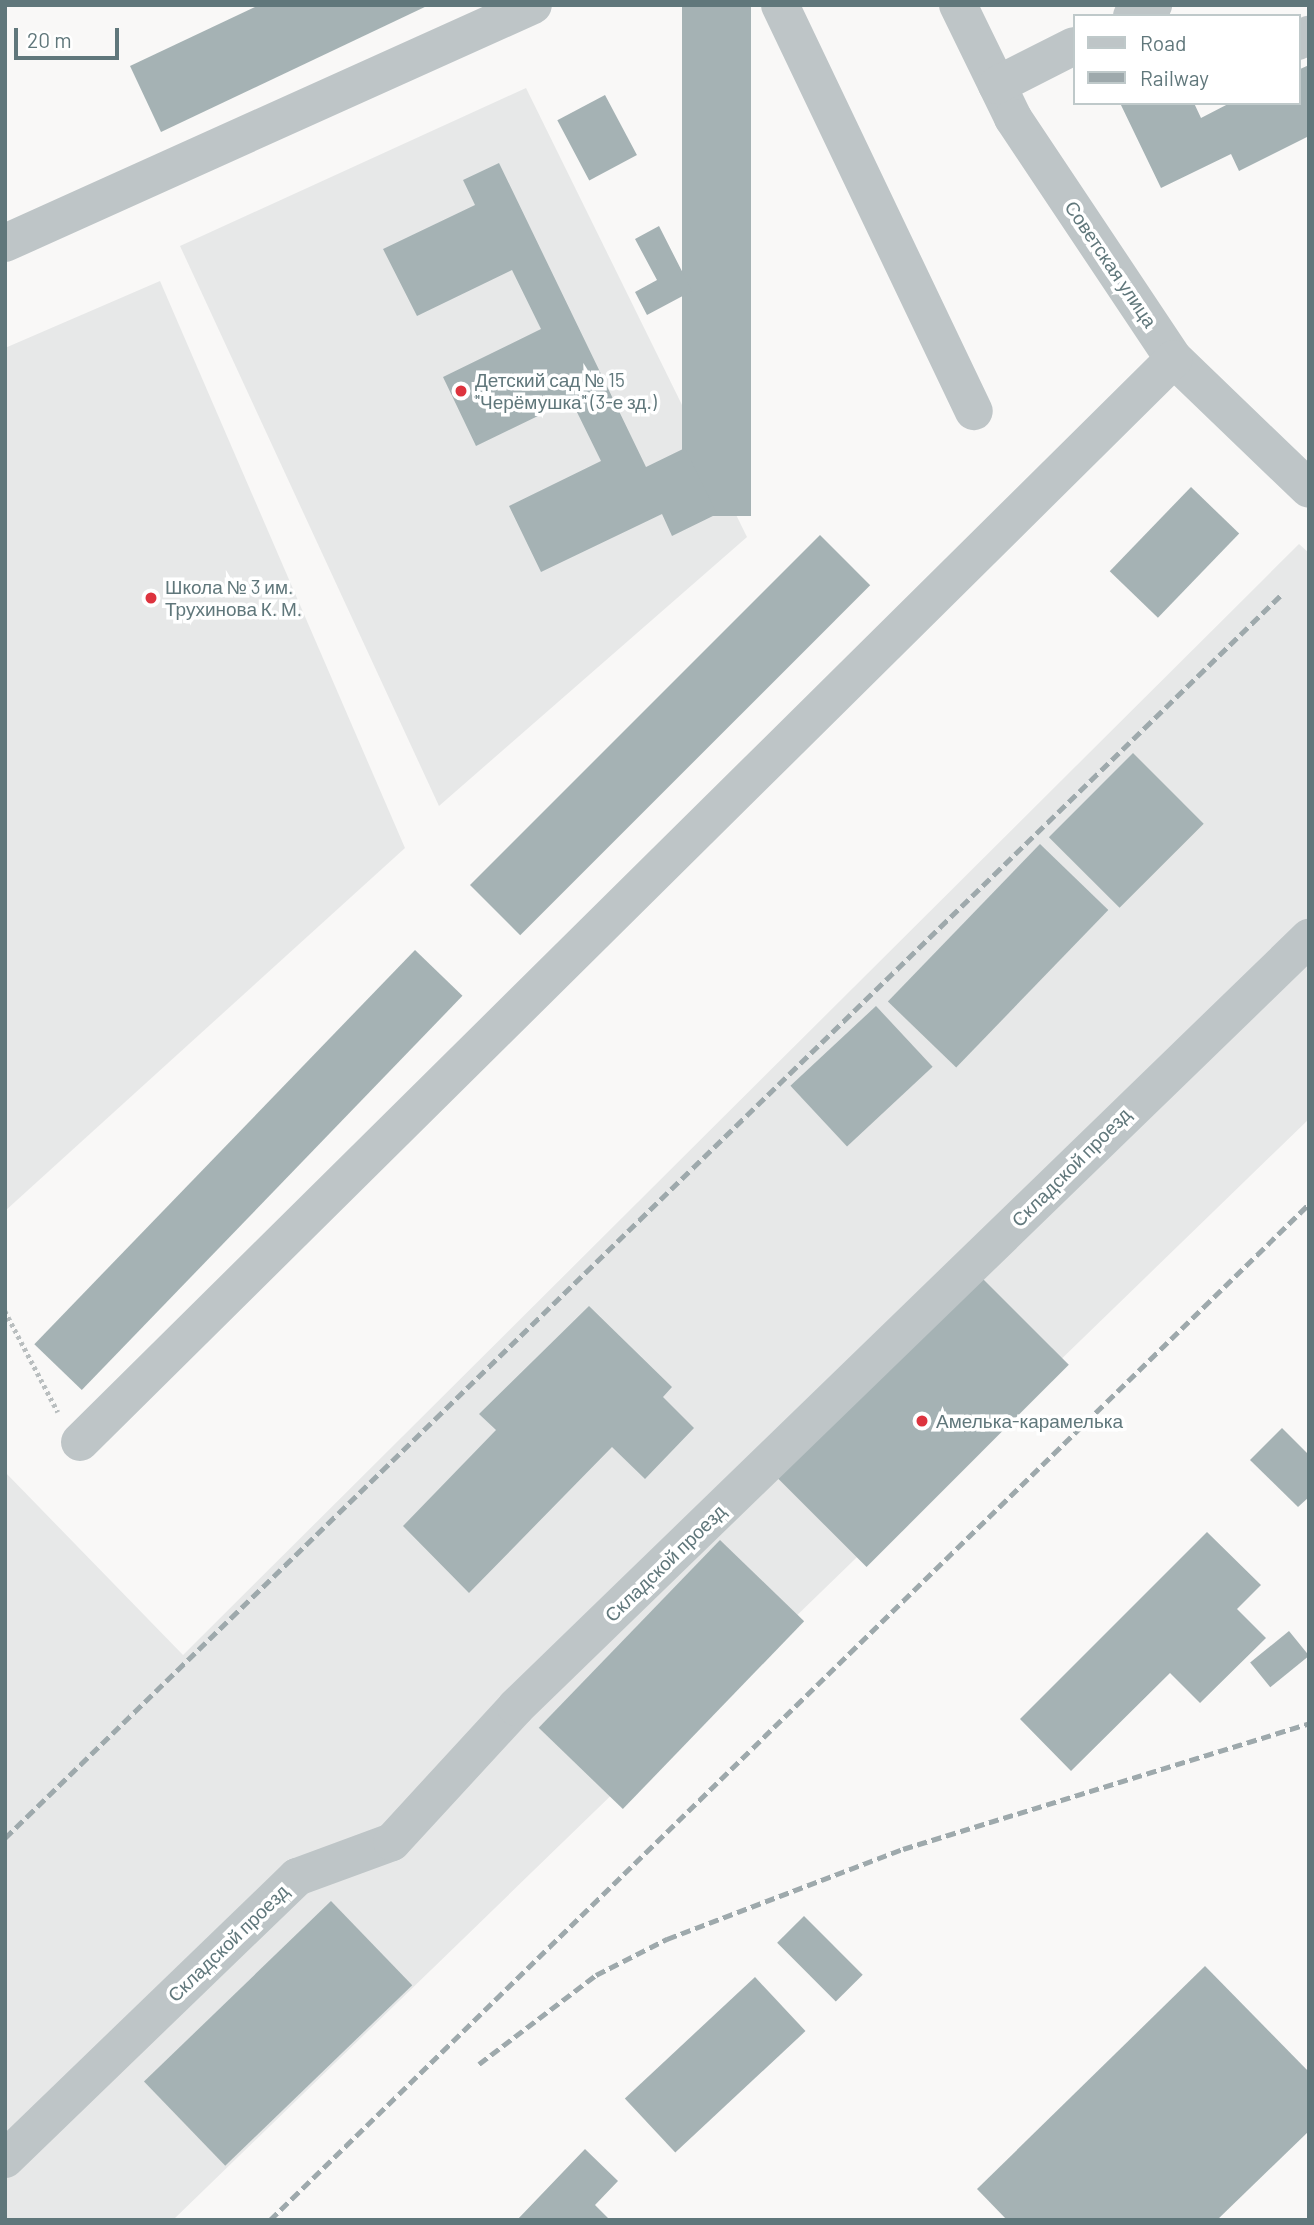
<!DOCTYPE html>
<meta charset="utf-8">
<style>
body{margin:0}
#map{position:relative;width:1314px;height:2225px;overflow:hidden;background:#f9f8f7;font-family:Barlow,sans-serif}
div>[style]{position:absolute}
.built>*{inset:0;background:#e7e8e8}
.building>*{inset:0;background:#a5b2b4;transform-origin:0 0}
.path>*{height:4.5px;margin-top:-2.25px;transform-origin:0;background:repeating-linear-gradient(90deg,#b9bebf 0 3.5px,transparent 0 7px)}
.minor>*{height:38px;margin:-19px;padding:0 19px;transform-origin:19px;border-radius:19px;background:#bec5c7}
.rail>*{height:5px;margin-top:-2.5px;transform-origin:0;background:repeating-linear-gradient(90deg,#9ea9ac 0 10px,transparent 0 15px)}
.dots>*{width:19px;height:19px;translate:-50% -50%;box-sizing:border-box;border:4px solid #fff;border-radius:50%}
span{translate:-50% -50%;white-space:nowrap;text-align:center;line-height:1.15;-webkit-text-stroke:7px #fff;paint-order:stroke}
.street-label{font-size:19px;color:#60777b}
.poi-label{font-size:19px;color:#60777b}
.left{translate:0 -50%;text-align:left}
.frame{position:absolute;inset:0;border:7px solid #60777b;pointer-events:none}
.legend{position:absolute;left:1073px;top:14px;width:228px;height:91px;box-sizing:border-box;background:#fff;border:2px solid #bfc9ca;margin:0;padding:9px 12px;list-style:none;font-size:21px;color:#60777b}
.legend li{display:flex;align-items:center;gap:14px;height:35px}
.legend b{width:35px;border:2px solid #bfc9ca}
.scale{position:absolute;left:14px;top:28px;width:105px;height:32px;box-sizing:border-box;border:4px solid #60777b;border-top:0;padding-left:9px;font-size:21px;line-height:24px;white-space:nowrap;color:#60777b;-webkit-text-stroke:5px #fff;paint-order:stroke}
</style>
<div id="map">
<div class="built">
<div style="clip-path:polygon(526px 88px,747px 537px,439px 806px,180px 246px)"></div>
<div style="clip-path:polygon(160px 281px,405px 848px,5px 1211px,5px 348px)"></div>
<div style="clip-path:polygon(1299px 544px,1309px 553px,1309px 1119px,173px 2220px,5px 2220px,5px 1472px,183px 1655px)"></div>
</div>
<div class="building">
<div style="clip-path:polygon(259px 5px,429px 5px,161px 132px,130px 66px)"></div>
<div style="left:682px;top:5px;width:69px;height:511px"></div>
<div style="clip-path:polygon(1309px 65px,1309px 136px,1239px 171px,1231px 154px,1161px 188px,1120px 103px,1194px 103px,1201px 118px,1230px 103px,1298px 103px,1298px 70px)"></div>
<div style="left:605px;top:95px;width:68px;height:54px;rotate:62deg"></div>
<div style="clip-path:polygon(499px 163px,646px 467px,685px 448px,717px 514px,672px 536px,662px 514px,541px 572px,509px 506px,601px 461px,571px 400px,476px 446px,443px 377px,541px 329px,512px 270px,417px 316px,383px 249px,475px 205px,463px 180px)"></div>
<div style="clip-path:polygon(659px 226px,692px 291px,647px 315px,635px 292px,657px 280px,635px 239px)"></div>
<div style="left:1191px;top:487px;width:67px;height:117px;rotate:44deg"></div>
<div style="left:820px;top:535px;width:71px;height:495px;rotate:45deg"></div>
<div style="left:1133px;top:753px;width:100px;height:119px;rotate:45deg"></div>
<div style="left:1040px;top:844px;width:95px;height:219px;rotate:44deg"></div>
<div style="left:415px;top:950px;width:66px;height:548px;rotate:44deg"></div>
<div style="left:876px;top:1006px;width:83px;height:117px;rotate:47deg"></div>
<div style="left:979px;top:1275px;width:127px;height:286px;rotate:45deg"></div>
<div style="clip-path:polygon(589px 1306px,672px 1387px,663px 1397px,694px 1428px,645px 1479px,612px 1447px,469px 1593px,403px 1526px,496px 1430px,479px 1414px)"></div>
<div style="clip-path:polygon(1282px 1428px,1309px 1455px,1309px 1497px,1298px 1507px,1250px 1460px)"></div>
<div style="clip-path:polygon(1207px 1532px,1261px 1585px,1237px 1609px,1266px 1638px,1200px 1703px,1170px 1673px,1071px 1771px,1020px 1719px)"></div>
<div style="left:720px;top:1540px;width:117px;height:261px;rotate:44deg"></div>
<div style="left:1289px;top:1631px;width:32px;height:50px;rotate:51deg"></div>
<div style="left:331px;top:1901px;width:117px;height:260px;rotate:46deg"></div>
<div style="left:804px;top:1916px;width:83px;height:38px;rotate:45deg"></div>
<div style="clip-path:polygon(1205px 1966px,1309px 2072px,1309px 2131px,1217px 2220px,1007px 2220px,977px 2189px)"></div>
<div style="left:755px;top:1977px;width:74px;height:178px;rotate:47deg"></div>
<div style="clip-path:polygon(585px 2149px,618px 2181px,595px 2205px,610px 2220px,517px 2220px)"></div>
</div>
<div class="path">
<div style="left:5px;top:1311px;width:114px;rotate:62.3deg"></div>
</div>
<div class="minor">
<div style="left:780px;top:5px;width:450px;rotate:64.5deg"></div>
<div style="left:958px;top:5px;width:126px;rotate:64deg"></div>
<div style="left:1013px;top:118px;width:290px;rotate:56.3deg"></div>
<div style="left:1174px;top:359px;width:187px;rotate:43.9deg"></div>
<div style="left:1132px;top:16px;width:24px;rotate:-28deg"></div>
<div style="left:1298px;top:41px;width:13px;rotate:-29deg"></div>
<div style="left:997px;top:85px;width:86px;rotate:-26.9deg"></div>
<div style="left:5px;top:243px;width:579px;rotate:-24.26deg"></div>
<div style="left:80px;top:1442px;width:1539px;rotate:-44.71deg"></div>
<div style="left:5px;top:2159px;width:406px;rotate:-44deg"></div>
<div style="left:297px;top:1877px;width:101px;rotate:-20.2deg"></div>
<div style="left:392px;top:1842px;width:183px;rotate:-47.4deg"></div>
<div style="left:516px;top:1707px;width:1105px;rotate:-44.12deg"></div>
</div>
<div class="rail">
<div style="left:5px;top:1838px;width:1783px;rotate:-44.25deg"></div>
<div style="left:479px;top:2064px;width:147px;rotate:-37.3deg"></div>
<div style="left:596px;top:1975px;width:80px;rotate:-26.9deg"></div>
<div style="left:667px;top:1939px;width:253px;rotate:-20.9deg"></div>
<div style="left:903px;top:1849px;width:425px;rotate:-17.2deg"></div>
<div style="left:270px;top:2220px;width:1453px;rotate:-44.36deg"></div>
</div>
<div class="dots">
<div style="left:461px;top:391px;background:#dd333e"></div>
<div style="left:151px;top:598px;background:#dd333e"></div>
<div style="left:922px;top:1421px;background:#dd333e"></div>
</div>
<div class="street-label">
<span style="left:1111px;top:264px;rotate:56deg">Советская улица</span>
<span style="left:1071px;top:1167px;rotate:-45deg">Складской проезд</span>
<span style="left:665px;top:1563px;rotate:-44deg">Складской проезд</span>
<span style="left:228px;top:1943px;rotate:-44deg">Складской проезд</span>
</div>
<div class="poi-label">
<span class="left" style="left:475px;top:391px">Детский сад № 15<br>"Черёмушка" (3-е зд.)</span>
<span class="left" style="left:165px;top:598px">Школа № 3 им.<br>Трухинова К. М.</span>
<span class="left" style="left:936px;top:1421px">Амелька-карамелька</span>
</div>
<div class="frame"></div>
<ul class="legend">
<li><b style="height:9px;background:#bec5c7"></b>Road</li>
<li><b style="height:9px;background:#9ea9ac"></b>Railway</li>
</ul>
<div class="scale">20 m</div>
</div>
